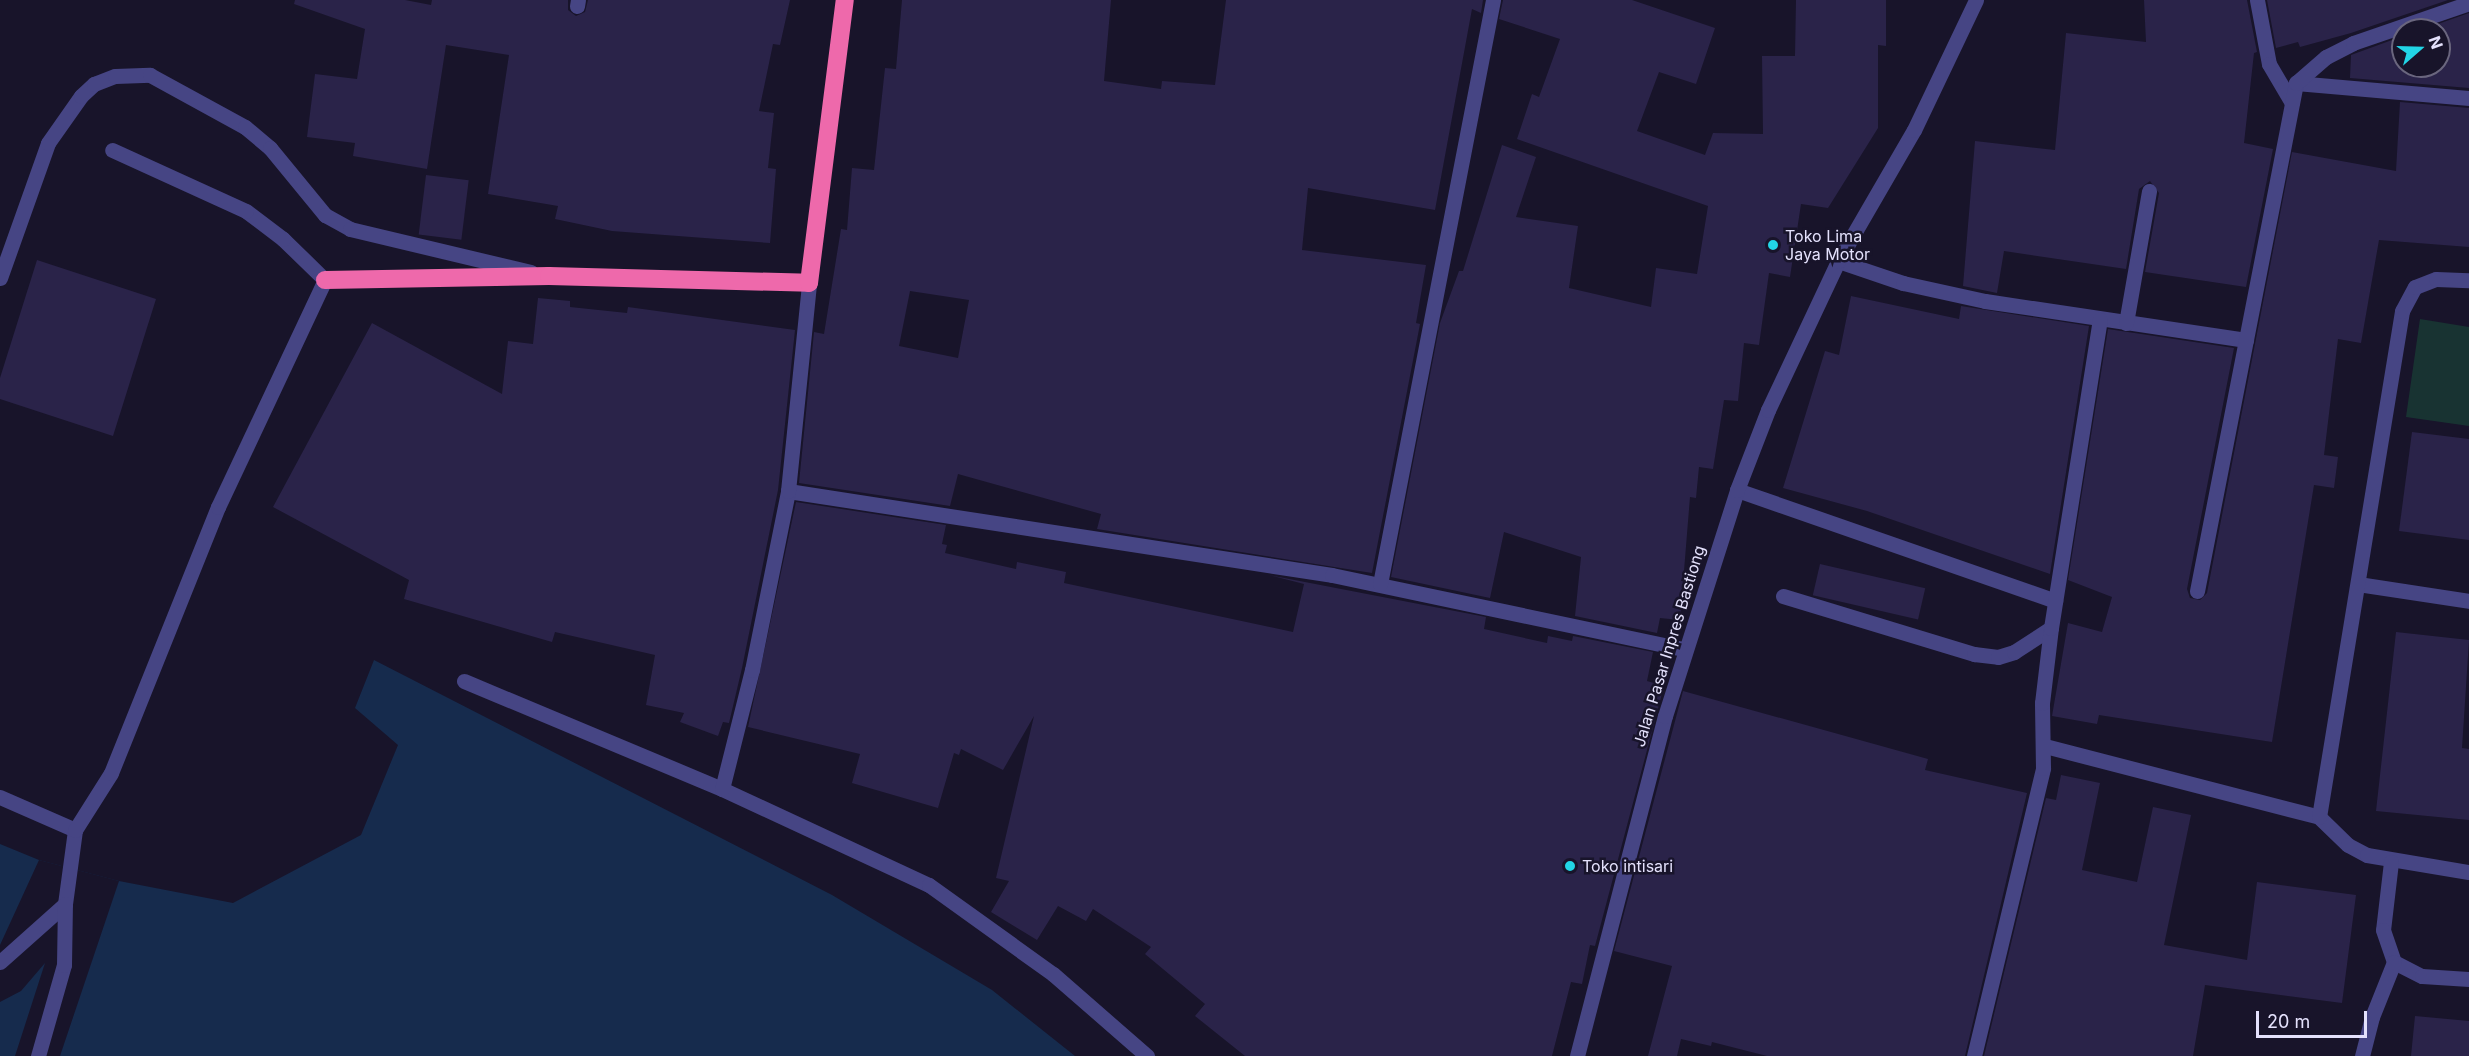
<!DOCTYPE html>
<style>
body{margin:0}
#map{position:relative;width:2469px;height:1056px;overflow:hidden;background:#18142a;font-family:Inter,sans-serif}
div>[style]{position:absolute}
.green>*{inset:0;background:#183332}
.water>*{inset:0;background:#162b4d}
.pier>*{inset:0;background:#18142a}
.building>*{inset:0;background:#2a2349;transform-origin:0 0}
.minor>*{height:15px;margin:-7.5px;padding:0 7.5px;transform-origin:7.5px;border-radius:7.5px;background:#464584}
.highway>*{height:18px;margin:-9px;padding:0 9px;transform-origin:9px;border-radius:9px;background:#ee69ab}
.dots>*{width:16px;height:16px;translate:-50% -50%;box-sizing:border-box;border:3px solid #18142a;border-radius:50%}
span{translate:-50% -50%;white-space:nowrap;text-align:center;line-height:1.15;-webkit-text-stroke:5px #18142a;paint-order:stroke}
.poi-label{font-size:16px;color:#e4e1fc}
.left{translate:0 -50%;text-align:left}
.street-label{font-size:16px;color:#e4e1fc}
.north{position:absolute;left:2391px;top:18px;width:60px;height:60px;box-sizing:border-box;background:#18142a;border:2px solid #6a667e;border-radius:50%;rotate:70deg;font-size:16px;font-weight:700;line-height:24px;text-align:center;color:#e4e1fc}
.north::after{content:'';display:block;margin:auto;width:21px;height:27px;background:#22d5e6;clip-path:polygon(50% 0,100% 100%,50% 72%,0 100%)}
.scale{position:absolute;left:2256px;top:1011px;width:111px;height:27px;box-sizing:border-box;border:3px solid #e4e1fc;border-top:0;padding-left:8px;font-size:18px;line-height:21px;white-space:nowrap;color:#e4e1fc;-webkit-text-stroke:4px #18142a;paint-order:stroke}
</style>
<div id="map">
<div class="green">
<div style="clip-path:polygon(2420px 319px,2469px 327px,2469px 426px,2406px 417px)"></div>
</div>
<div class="water">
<div style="clip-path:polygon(374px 660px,832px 895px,992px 990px,1075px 1056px,0 1056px,0 844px,39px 860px,119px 881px,233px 903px,361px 835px,398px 745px,355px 708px)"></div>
</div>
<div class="pier">
<div style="clip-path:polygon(39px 860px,119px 881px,60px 1056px,15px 1056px,45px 963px,21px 991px,0 1002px,0 945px)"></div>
</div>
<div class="building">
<div style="clip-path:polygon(295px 0,405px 0,431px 5px,432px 0,568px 0,568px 10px,576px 16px,585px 12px,588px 0,790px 0,780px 45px,773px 44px,759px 111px,774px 113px,768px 168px,776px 169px,770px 243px,612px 231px,555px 219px,558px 206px,488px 194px,509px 55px,446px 45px,427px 169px,353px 156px,355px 143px,307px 137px,315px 74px,357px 79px,365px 29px,294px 4px)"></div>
<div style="clip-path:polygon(evenodd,902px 0,1111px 0,1104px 81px,1161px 89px,1162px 81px,1215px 85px,1226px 0,1483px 0,1481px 13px,1472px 9px,1435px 210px,1308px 188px,1302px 250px,1426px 265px,1416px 323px,1420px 324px,1372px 573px,1097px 529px,1101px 514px,958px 474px,950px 506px,799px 483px,814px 332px,824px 334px,841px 229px,847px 230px,852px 168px,874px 170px,885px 68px,896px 69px,902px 0,910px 291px,969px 300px,958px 358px,899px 346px,910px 291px)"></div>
<div style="clip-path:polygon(1503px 0,1632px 0,1715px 28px,1696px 84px,1659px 72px,1637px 131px,1705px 155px,1713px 133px,1763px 134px,1762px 56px,1795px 56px,1796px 0,1886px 0,1886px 46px,1878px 45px,1878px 128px,1828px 208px,1801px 204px,1790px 277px,1769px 273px,1759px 345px,1744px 343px,1738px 401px,1724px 400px,1713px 469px,1699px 467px,1696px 498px,1690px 497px,1680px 620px,1660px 618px,1657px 633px,1575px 616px,1581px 557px,1504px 532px,1490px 598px,1391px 577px,1440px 323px,1459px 271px,1463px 271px,1502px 145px,1536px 157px,1516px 217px,1578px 226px,1569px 288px,1651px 307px,1656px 268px,1697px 274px,1708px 206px,1517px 139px,1532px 94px,1539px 97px,1560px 39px,1499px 19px)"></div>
<div style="clip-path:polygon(2144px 0,2247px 0,2257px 52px,2254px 53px,2244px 143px,2273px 149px,2246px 287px,2145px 272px,2159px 193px,2150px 181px,2139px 189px,2126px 269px,2004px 251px,1997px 293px,1963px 286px,1975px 141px,2055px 150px,2066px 33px,2146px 42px)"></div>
<div style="clip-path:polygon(2267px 0,2448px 0,2351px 33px,2300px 47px,2298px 42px,2276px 48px)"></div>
<div style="clip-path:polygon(2469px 13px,2469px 88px,2350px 78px,2351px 55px,2403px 36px,2403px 66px,2439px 66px,2439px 30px,2421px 30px)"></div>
<div style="clip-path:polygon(2400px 102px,2469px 108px,2469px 247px,2379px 240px,2361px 343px,2338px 339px,2324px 455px,2338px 457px,2334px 488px,2314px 485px,2272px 742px,2099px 715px,2097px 724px,2052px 716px,2068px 623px,2102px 632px,2112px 597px,2068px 580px,2108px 329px,2234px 348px,2187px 589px,2190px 598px,2200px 600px,2207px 593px,2292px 152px,2396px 171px)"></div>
<div style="left:426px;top:175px;width:43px;height:60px;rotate:7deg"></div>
<div style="clip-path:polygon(37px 260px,156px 299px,113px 436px,0 399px,0 378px)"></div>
<div style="clip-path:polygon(1851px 296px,1959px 319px,1961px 306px,2089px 326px,2050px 574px,1867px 511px,1783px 488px,1825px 351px,1839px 355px)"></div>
<div style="clip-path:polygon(538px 298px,570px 301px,570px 307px,627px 313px,628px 307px,795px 330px,778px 490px,742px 668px,729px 723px,723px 722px,718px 736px,680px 722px,684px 713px,646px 705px,655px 655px,555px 632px,552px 642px,404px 599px,409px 580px,273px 507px,372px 323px,502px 394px,508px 341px,533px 344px)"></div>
<div style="clip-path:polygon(2412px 432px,2469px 439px,2469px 540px,2399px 531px)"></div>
<div style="clip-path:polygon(796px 502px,946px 525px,942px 544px,947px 545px,945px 553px,1016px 569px,1017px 562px,1066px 572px,1064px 583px,1293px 632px,1304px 584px,1269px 575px,1486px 617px,1484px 629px,1547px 643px,1548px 636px,1572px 641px,1573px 636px,1653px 652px,1647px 681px,1664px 686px,1595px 946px,1590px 945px,1582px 984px,1571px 982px,1552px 1056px,1245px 1056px,1195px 1016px,1205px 1004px,1145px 954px,1151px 947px,1093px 909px,1086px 921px,1058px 906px,1037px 940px,991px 912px,1009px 881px,996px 878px,1034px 716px,1003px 770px,961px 749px,959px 755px,954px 753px,938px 808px,852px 783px,860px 754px,748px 727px)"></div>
<div style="left:1820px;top:564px;width:108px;height:32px;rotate:13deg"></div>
<div style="clip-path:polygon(2396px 632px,2469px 640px,2462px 748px,2469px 749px,2469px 820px,2376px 811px)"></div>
<div style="clip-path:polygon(1683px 691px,1928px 759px,1925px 770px,2027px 793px,1965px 1056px,1767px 1056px,1712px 1042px,1711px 1046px,1681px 1039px,1677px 1056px,1648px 1056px,1672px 966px,1614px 951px)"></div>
<div style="clip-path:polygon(2061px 775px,2100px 783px,2082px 870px,2137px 882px,2153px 807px,2191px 815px,2164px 945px,2247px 960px,2257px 882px,2356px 895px,2342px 1003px,2205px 985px,2193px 1056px,1984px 1056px,2046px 798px,2056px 800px)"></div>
<div style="clip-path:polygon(2415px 1016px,2469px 1021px,2469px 1056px,2411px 1056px)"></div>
</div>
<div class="minor">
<div style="left:2257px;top:0;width:65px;rotate:79.4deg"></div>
<div style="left:2269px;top:64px;width:45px;rotate:59.5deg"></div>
<div style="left:577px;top:6px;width:6px;rotate:-81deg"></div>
<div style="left:2296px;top:83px;width:174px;rotate:5deg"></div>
<div style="left:1838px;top:261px;width:69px;rotate:18.7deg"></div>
<div style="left:1903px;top:283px;width:84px;rotate:12.4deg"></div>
<div style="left:1985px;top:301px;width:264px;rotate:8.5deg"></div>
<div style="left:0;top:278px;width:143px;rotate:-70.4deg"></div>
<div style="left:48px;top:143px;width:57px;rotate:-54.9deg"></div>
<div style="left:81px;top:96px;width:18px;rotate:-43deg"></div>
<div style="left:94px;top:84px;width:22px;rotate:-21deg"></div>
<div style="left:115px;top:76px;width:35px;rotate:-2deg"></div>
<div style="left:150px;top:75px;width:108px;rotate:28.7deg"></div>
<div style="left:245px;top:127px;width:33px;rotate:40deg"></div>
<div style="left:270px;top:148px;width:87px;rotate:50.6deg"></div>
<div style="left:325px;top:215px;width:29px;rotate:29deg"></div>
<div style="left:350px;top:229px;width:186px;rotate:13.4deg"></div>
<div style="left:2126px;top:323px;width:134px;rotate:-80.1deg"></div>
<div style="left:1737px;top:490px;width:337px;rotate:19.2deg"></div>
<div style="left:788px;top:491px;width:550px;rotate:8.78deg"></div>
<div style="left:1332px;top:575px;width:360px;rotate:11.9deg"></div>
<div style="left:1380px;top:584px;width:595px;rotate:-79.05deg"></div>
<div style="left:2358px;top:584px;width:112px;rotate:8.7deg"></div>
<div style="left:2197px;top:591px;width:518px;rotate:-78.97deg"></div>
<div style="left:2296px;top:83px;width:40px;rotate:-41deg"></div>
<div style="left:2326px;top:57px;width:30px;rotate:-27deg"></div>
<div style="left:2353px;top:43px;width:123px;rotate:-19deg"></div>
<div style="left:1783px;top:596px;width:200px;rotate:16.9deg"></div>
<div style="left:1974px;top:654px;width:24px;rotate:7deg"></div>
<div style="left:1998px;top:657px;width:17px;rotate:-17deg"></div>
<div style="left:2014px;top:652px;width:44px;rotate:-33deg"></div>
<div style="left:464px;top:681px;width:280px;rotate:22.7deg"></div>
<div style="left:722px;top:789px;width:228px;rotate:24.9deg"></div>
<div style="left:929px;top:885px;width:153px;rotate:35.7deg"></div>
<div style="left:1053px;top:974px;width:125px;rotate:41.1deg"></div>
<div style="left:2045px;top:746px;width:283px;rotate:14.5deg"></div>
<div style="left:2319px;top:817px;width:40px;rotate:44deg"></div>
<div style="left:2348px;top:845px;width:21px;rotate:28deg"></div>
<div style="left:2367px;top:855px;width:103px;rotate:9.5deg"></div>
<div style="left:722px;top:789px;width:123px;rotate:-75.9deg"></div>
<div style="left:752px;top:670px;width:183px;rotate:-78.6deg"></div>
<div style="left:788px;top:491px;width:209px;rotate:-84.2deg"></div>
<div style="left:0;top:797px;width:82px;rotate:23.7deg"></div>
<div style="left:2319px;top:817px;width:513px;rotate:-80.68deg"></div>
<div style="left:2402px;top:311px;width:27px;rotate:-62deg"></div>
<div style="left:2415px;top:287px;width:22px;rotate:-21deg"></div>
<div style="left:2436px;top:279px;width:33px;rotate:2deg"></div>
<div style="left:2391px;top:862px;width:68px;rotate:96.7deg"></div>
<div style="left:2383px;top:930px;width:34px;rotate:71deg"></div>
<div style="left:2394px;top:962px;width:31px;rotate:27deg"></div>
<div style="left:2422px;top:976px;width:47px;rotate:3.7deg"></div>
<div style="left:0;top:962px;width:87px;rotate:-41.7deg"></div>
<div style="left:65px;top:904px;width:75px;rotate:-82.3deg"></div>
<div style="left:75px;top:830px;width:67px;rotate:-57.7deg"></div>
<div style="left:111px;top:773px;width:287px;rotate:-68.1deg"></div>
<div style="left:218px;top:507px;width:251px;rotate:-64.8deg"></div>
<div style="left:325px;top:280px;width:59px;rotate:-135.7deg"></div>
<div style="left:283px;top:239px;width:46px;rotate:-142.9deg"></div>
<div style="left:246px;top:211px;width:147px;rotate:-155.5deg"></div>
<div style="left:38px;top:1056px;width:95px;rotate:-74.1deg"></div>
<div style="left:64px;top:965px;width:61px;rotate:-89.1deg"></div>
<div style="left:1577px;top:1056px;width:351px;rotate:-75.5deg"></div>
<div style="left:1665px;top:716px;width:237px;rotate:-72.3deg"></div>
<div style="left:1737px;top:490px;width:86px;rotate:-68.8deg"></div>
<div style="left:1768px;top:410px;width:165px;rotate:-64.8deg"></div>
<div style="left:1838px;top:261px;width:151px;rotate:-59.9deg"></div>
<div style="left:1914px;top:130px;width:144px;rotate:-64.5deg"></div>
<div style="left:1974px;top:1056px;width:296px;rotate:-76.5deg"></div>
<div style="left:2043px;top:768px;width:65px;rotate:-90.9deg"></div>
<div style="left:2042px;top:703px;width:76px;rotate:-83.2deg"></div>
<div style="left:2051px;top:628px;width:312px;rotate:-81deg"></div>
<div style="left:2362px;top:1056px;width:40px;rotate:-75.6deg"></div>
<div style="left:2372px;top:1017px;width:59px;rotate:-68.2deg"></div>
</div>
<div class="highway">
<div style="left:325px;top:280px;width:224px;rotate:-1deg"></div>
<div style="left:549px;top:276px;width:260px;rotate:1.5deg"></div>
<div style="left:809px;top:283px;width:285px;rotate:-82.8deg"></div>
</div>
<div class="dots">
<div style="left:1773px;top:245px;background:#22d5e6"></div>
<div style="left:1570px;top:866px;background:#22d5e6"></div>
</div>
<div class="poi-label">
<span class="left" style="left:1785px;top:245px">Toko Lima<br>Jaya Motor</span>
<span class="left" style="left:1582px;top:866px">Toko intisari</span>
</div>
<div class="street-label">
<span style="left:1669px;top:646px;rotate:-73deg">Jalan Pasar Inpres Bastiong</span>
</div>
<div class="north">N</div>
<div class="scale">20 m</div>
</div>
